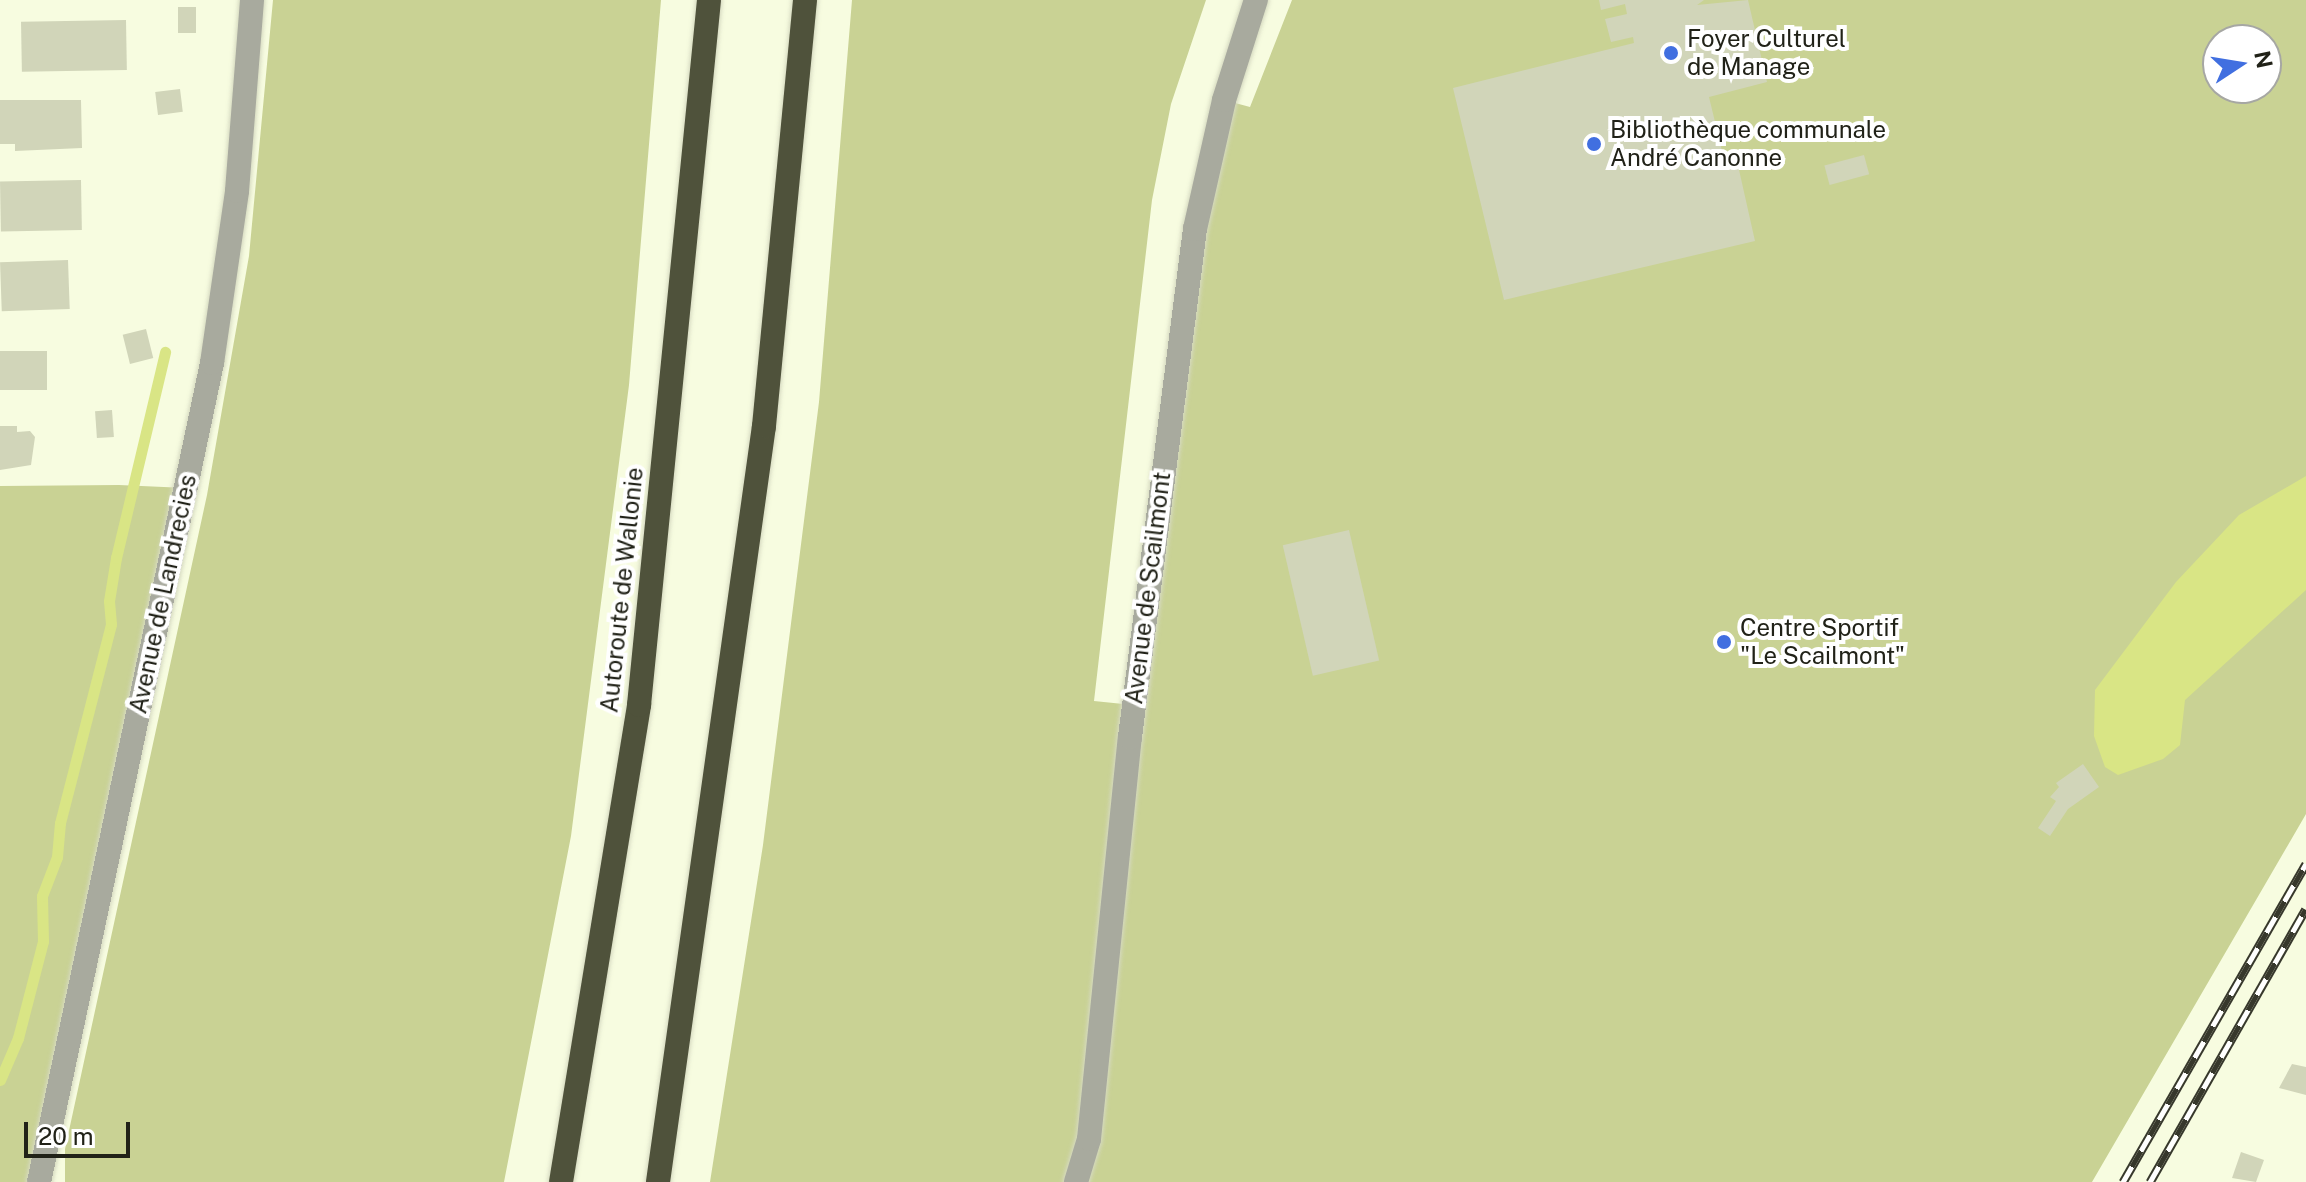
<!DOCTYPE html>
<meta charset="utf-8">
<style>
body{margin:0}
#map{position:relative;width:2306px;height:1182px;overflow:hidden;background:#f7fce0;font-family:"Public Sans",sans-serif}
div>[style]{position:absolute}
.green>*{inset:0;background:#c9d294}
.water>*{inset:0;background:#d9e585}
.stream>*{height:11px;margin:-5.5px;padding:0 5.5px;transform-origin:5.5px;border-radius:5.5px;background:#d9e585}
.building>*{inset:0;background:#d1d5b9;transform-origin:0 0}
.roads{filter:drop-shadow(0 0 2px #d5d9c0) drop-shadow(0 0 2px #d5d9c0)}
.minor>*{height:24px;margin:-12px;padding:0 12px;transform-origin:12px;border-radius:12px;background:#a8aa9e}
.highway>*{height:24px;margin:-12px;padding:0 12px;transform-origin:12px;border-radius:12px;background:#4f523b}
.rail>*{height:9px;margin-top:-4.5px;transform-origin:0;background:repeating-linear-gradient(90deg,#fff 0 18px,#37382c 0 36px);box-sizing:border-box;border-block:2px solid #37382c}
.dots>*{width:22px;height:22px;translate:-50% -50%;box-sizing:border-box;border:4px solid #fff;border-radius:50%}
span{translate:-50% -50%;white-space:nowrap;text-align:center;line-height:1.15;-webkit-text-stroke:8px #fff;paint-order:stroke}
.poi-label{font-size:24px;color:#212218}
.left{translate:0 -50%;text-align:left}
.street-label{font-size:24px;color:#212218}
.north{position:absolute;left:2202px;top:24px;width:80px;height:80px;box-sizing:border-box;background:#fff;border:2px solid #a6a7a3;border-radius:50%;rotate:78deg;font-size:22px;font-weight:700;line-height:32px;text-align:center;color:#212218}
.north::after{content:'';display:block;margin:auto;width:28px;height:36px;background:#416fe0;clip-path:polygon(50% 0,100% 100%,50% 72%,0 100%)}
.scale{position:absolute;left:24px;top:1122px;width:106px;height:36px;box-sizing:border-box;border:4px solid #212218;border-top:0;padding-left:10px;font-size:24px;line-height:28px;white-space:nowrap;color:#212218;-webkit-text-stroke:6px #fff;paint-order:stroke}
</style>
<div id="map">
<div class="green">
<div style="clip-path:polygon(273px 0,661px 0,629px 385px,571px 836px,504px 1182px,65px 1182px,65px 1149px,207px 495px,249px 256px)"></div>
<div style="clip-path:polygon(evenodd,852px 0,1206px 0,1171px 104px,1152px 200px,1094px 701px,1133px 705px,1224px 100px,1250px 107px,1292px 0,2306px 0,2306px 814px,2092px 1182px,710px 1182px,763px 845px,819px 402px,852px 0,2218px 40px,2266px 40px,2266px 88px,2218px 88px,2218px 40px)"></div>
<div style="clip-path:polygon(119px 485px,186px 488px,31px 1182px,0 1182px,0 486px)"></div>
</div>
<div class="water">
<div style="clip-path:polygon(2306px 476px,2306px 590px,2185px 700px,2180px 745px,2163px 759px,2118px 775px,2105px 767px,2094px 736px,2095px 690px,2176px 582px,2239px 515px)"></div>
</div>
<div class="stream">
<div style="left:0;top:1080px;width:46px;rotate:-66.8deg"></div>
<div style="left:18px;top:1038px;width:100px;rotate:-75.5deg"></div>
<div style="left:43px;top:941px;width:45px;rotate:-91.3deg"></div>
<div style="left:42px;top:896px;width:42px;rotate:-69deg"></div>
<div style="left:57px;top:857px;width:34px;rotate:-85deg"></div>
<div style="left:60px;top:823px;width:205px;rotate:-75.6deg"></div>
<div style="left:111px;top:624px;width:23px;rotate:-95deg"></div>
<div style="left:109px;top:601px;width:44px;rotate:-80.8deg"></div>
<div style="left:116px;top:558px;width:212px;rotate:-76.6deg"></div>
</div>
<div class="building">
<div style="clip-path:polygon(1599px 0,1704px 0,1697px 5px,1748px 0,1767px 82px,1709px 97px,1723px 155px,1735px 152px,1755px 241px,1504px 300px,1453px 88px,1634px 43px,1633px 37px,1611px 42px,1605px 19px,1627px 14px,1625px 4px,1601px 10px)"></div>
<div style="left:178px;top:7px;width:18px;height:26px"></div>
<div style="left:126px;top:20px;width:50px;height:105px;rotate:89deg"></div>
<div style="left:180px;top:89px;width:23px;height:25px;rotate:83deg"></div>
<div style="clip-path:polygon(0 100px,81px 100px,82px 148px,15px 151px,15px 144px,0 144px)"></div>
<div style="left:1864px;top:155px;width:20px;height:41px;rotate:75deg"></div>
<div style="left:81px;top:180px;width:50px;height:81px;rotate:89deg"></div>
<div style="left:68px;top:260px;width:49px;height:68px;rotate:88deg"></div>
<div style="left:146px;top:329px;width:30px;height:24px;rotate:76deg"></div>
<div style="left:47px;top:351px;width:39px;height:47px;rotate:90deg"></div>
<div style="left:112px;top:410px;width:27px;height:17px;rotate:86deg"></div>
<div style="clip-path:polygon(0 426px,17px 426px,17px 432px,30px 431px,35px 437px,31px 465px,0 470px)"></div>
<div style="left:1349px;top:530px;width:134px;height:68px;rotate:77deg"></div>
<div style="clip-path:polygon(2083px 764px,2099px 787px,2068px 809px,2050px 836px,2038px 828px,2056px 801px,2050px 797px,2059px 787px,2056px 783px)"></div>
<div style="clip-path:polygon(2292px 1064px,2306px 1067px,2306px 1095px,2279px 1088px)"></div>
<div style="clip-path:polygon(2241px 1152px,2264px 1160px,2256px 1182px,2232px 1178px)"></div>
</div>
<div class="roads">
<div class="minor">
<div style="left:39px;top:1182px;width:837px;rotate:-78.07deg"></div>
<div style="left:212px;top:363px;width:174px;rotate:-81.7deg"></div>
<div style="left:237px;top:191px;width:192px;rotate:-85.5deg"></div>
<div style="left:1076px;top:1182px;width:45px;rotate:-73.2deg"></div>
<div style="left:1089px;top:1139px;width:404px;rotate:-84.2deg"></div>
<div style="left:1130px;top:737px;width:512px;rotate:-82.71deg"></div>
<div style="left:1195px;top:229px;width:132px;rotate:-77.3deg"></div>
<div style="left:1224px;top:100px;width:105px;rotate:-72.3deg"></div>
</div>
<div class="highway">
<div style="left:561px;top:1182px;width:483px;rotate:-80.7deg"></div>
<div style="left:639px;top:705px;width:708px;rotate:-84.33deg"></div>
<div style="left:658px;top:1182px;width:763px;rotate:-82.02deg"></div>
<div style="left:764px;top:426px;width:428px;rotate:-84.5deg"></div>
</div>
</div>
<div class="rail">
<div style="left:2123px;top:1182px;width:367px;rotate:-60.1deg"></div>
<div style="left:2150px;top:1182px;width:314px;rotate:-60.3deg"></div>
</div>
<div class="dots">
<div style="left:1671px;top:53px;background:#416fe0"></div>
<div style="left:1594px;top:144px;background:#416fe0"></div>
<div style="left:1724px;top:642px;background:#416fe0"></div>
</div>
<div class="poi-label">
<span class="left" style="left:1687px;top:53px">Foyer Culturel<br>de Manage</span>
<span class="left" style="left:1610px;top:144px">Bibliothèque communale<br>André Canonne</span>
<span class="left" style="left:1740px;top:642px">Centre Sportif<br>"Le Scailmont"</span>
</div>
<div class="street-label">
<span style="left:1148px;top:588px;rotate:-83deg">Avenue de Scailmont</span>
<span style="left:622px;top:590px;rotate:-84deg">Autoroute de Wallonie</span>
<span style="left:163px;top:594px;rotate:-78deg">Avenue de Landrecies</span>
</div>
<div class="north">N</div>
<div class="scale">20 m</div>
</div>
